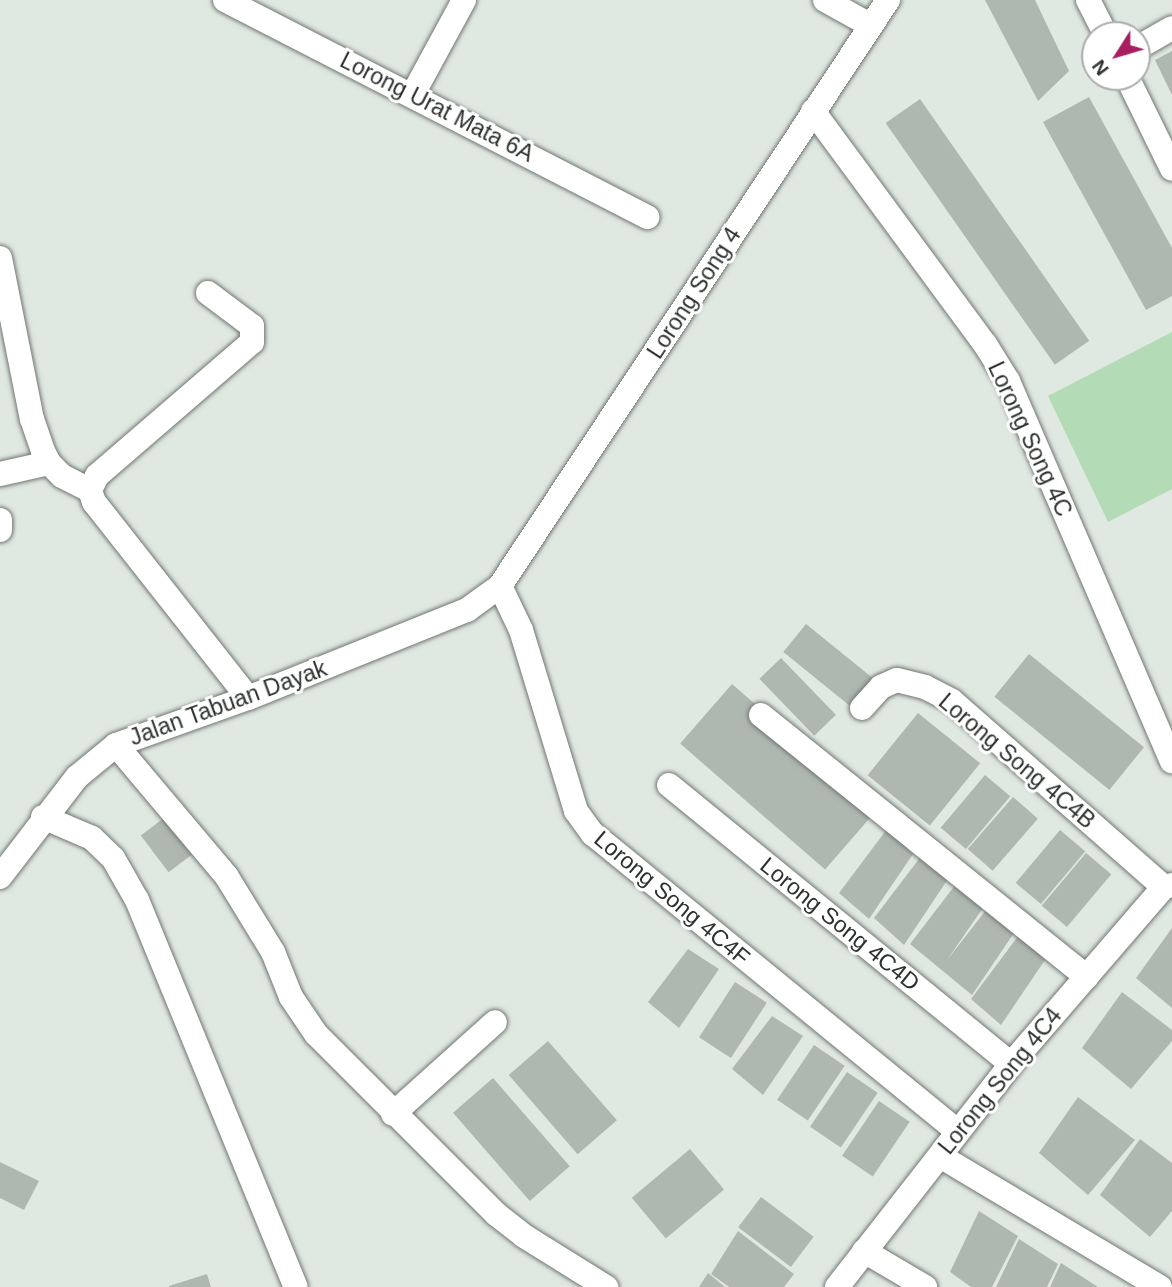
<!DOCTYPE html>
<style>
body{margin:0}
#map{position:relative;width:1172px;height:1287px;overflow:hidden;background:#e0e9e1;font-family:Helvetica,sans-serif}
div>[style]{position:absolute}
.green>*{inset:0;background:#b2dbb6}
.building>*{inset:0;background:#afb8b0;transform-origin:0 0}
.roads{filter:drop-shadow(0 0 2px #6f7770) drop-shadow(0 0 2px #6f7770)}
.minor>*{height:24px;margin:-12px;padding:0 12px;transform-origin:12px;border-radius:12px;background:#fff}
span{translate:-50% -50%;white-space:nowrap;text-align:center;line-height:1.15;-webkit-text-stroke:6px #fff;paint-order:stroke}
.street-label{font-size:23px;color:#2e322f}
.north{position:absolute;left:1081px;top:21px;width:70px;height:70px;box-sizing:border-box;background:#fff;border:2px solid #abadac;border-radius:50%;rotate:233deg;font-size:19px;font-weight:700;line-height:28px;text-align:center;color:#2e322f}
.north::after{content:'';display:block;margin:auto;width:24px;height:32px;background:#a91e61;clip-path:polygon(50% 0,100% 100%,50% 72%,0 100%)}
</style>
<div id="map">
<div class="green">
<div style="clip-path:polygon(1172px 332px,1172px 489px,1108px 522px,1048px 396px)"></div>
</div>
<div class="building">
<div style="clip-path:polygon(985px 0,1035px 0,1069px 71px,1038px 101px)"></div>
<div style="clip-path:polygon(1172px 51px,1172px 95px,1155px 60px)"></div>
<div style="clip-path:polygon(1089px 97px,1172px 248px,1172px 296px,1146px 310px,1043px 122px)"></div>
<div style="left:920px;top:99px;width:295px;height:42px;rotate:55deg"></div>
<div style="left:806px;top:624px;width:87px;height:36px;rotate:39deg"></div>
<div style="left:1029px;top:654px;width:148px;height:55px;rotate:39deg"></div>
<div style="left:781px;top:658px;width:79px;height:30px;rotate:46deg"></div>
<div style="left:732px;top:684px;width:192px;height:79px;rotate:41deg"></div>
<div style="left:918px;top:713px;width:80px;height:80px;rotate:39deg"></div>
<div style="left:985px;top:775px;width:33px;height:69px;rotate:40deg"></div>
<div style="left:1013px;top:797px;width:33px;height:69px;rotate:41deg"></div>
<div style="left:164px;top:818px;width:46px;height:29px;rotate:53deg"></div>
<div style="clip-path:polygon(887px 829px,913px 854px,869px 919px,839px 893px)"></div>
<div style="left:1060px;top:830px;width:33px;height:69px;rotate:40deg"></div>
<div style="left:1086px;top:853px;width:33px;height:69px;rotate:40deg"></div>
<div style="clip-path:polygon(922px 855px,948px 879px,904px 945px,874px 918px)"></div>
<div style="clip-path:polygon(959px 880px,985px 905px,947px 960px,990px 905px,1016px 930px,972px 995px,910px 944px)"></div>
<div style="clip-path:polygon(1172px 928px,1172px 1008px,1136px 978px)"></div>
<div style="clip-path:polygon(1019px 935px,1045px 960px,1001px 1025px,971px 999px)"></div>
<div style="clip-path:polygon(688px 949px,719px 969px,679px 1028px,648px 1002px)"></div>
<div style="left:735px;top:982px;width:38px;height:66px;rotate:33deg"></div>
<div style="clip-path:polygon(1122px 992px,1172px 1030px,1172px 1041px,1131px 1089px,1082px 1048px)"></div>
<div style="clip-path:polygon(772px 1016px,803px 1036px,763px 1095px,732px 1069px)"></div>
<div style="left:548px;top:1041px;width:105px;height:52px;rotate:49deg"></div>
<div style="left:814px;top:1045px;width:37px;height:66px;rotate:34deg"></div>
<div style="left:847px;top:1072px;width:37px;height:66px;rotate:34deg"></div>
<div style="left:493px;top:1078px;width:117px;height:53px;rotate:49deg"></div>
<div style="clip-path:polygon(1078px 1097px,1135px 1140px,1088px 1195px,1039px 1153px)"></div>
<div style="left:879px;top:1101px;width:37px;height:66px;rotate:34deg"></div>
<div style="clip-path:polygon(1140px 1139px,1172px 1163px,1172px 1211px,1150px 1237px,1100px 1195px)"></div>
<div style="left:690px;top:1149px;width:53px;height:76px;rotate:50deg"></div>
<div style="clip-path:polygon(0 1162px,39px 1181px,24px 1210px,0 1198px)"></div>
<div style="left:761px;top:1197px;width:66px;height:38px;rotate:37deg"></div>
<div style="clip-path:polygon(979px 1211px,1018px 1236px,992px 1287px,971px 1287px,950px 1272px)"></div>
<div style="clip-path:polygon(738px 1231px,794px 1274px,784px 1287px,729px 1287px,711px 1274px)"></div>
<div style="clip-path:polygon(1019px 1239px,1058px 1264px,1047px 1287px,996px 1287px)"></div>
<div style="clip-path:polygon(1061px 1263px,1098px 1287px,1050px 1287px)"></div>
<div style="clip-path:polygon(708px 1273px,725px 1287px,699px 1287px)"></div>
<div style="clip-path:polygon(207px 1274px,211px 1287px,169px 1287px,169px 1286px)"></div>
</div>
<div class="roads">
<div class="minor">
<div style="left:225px;top:0;width:475px;rotate:27.2deg"></div>
<div style="left:825px;top:0;width:51px;rotate:29.1deg"></div>
<div style="left:1088px;top:0;width:39px;rotate:63deg"></div>
<div style="left:1137px;top:48px;width:40px;rotate:-29.7deg"></div>
<div style="left:1127px;top:77px;width:102px;rotate:63.9deg"></div>
<div style="left:413px;top:94px;width:107px;rotate:-61.5deg"></div>
<div style="left:813px;top:111px;width:290px;rotate:53.6deg"></div>
<div style="left:985px;top:344px;width:44px;rotate:58.1deg"></div>
<div style="left:1008px;top:381px;width:414px;rotate:66.7deg"></div>
<div style="left:0;top:258px;width:164px;rotate:78.8deg"></div>
<div style="left:32px;top:419px;width:34px;rotate:71deg"></div>
<div style="left:43px;top:451px;width:13px;rotate:63deg"></div>
<div style="left:49px;top:463px;width:18px;rotate:45deg"></div>
<div style="left:62px;top:476px;width:31px;rotate:27deg"></div>
<div style="left:208px;top:293px;width:55px;rotate:36.9deg"></div>
<div style="left:252px;top:326px;width:16px;rotate:90deg"></div>
<div style="left:252px;top:342px;width:205px;rotate:139.2deg"></div>
<div style="left:97px;top:476px;width:16px;rotate:117deg"></div>
<div style="left:90px;top:490px;width:13px;rotate:72deg"></div>
<div style="left:94px;top:502px;width:249px;rotate:51.8deg"></div>
<div style="left:0;top:474px;width:50px;rotate:-12.7deg"></div>
<div style="left:0;top:520px;width:10px;rotate:90deg"></div>
<div style="left:500px;top:586px;width:49px;rotate:64.5deg"></div>
<div style="left:521px;top:630px;width:189px;rotate:73.1deg"></div>
<div style="left:576px;top:811px;width:29px;rotate:54deg"></div>
<div style="left:593px;top:834px;width:470px;rotate:39.2deg"></div>
<div style="left:862px;top:708px;width:28px;rotate:-48deg"></div>
<div style="left:881px;top:687px;width:17px;rotate:-24deg"></div>
<div style="left:897px;top:680px;width:29px;rotate:14deg"></div>
<div style="left:925px;top:687px;width:30px;rotate:27deg"></div>
<div style="left:952px;top:701px;width:282px;rotate:41.3deg"></div>
<div style="left:761px;top:715px;width:418px;rotate:38.8deg"></div>
<div style="left:116px;top:745px;width:172px;rotate:49.9deg"></div>
<div style="left:227px;top:877px;width:88px;rotate:58.5deg"></div>
<div style="left:273px;top:952px;width:48px;rotate:68.2deg"></div>
<div style="left:291px;top:997px;width:45px;rotate:56deg"></div>
<div style="left:316px;top:1034px;width:255px;rotate:45deg"></div>
<div style="left:496px;top:1214px;width:36px;rotate:38deg"></div>
<div style="left:524px;top:1236px;width:97px;rotate:31.9deg"></div>
<div style="left:669px;top:785px;width:441px;rotate:39.2deg"></div>
<div style="left:43px;top:817px;width:53px;rotate:23.2deg"></div>
<div style="left:92px;top:838px;width:29px;rotate:44deg"></div>
<div style="left:113px;top:858px;width:48px;rotate:60.3deg"></div>
<div style="left:137px;top:900px;width:418px;rotate:67.7deg"></div>
<div style="left:0;top:877px;width:126px;rotate:-52.4deg"></div>
<div style="left:77px;top:777px;width:50px;rotate:-39.4deg"></div>
<div style="left:116px;top:745px;width:140px;rotate:-19.6deg"></div>
<div style="left:248px;top:698px;width:236px;rotate:-21.9deg"></div>
<div style="left:467px;top:610px;width:41px;rotate:-36deg"></div>
<div style="left:500px;top:586px;width:703px;rotate:-56.49deg"></div>
<div style="left:393px;top:1114px;width:137px;rotate:-42deg"></div>
<div style="left:940px;top:1156px;width:256px;rotate:30.8deg"></div>
<div style="left:864px;top:1251px;width:71px;rotate:30.5deg"></div>
<div style="left:837px;top:1287px;width:283px;rotate:-52deg"></div>
<div style="left:1011px;top:1064px;width:234px;rotate:-49.2deg"></div>
<div style="left:1164px;top:887px;width:8px;rotate:-14deg"></div>
</div>
</div>
<div class="street-label">
<span style="left:437px;top:107px;rotate:27deg">Lorong Urat Mata 6A</span>
<span style="left:694px;top:293px;rotate:-57deg">Lorong Song 4</span>
<span style="left:1030px;top:439px;rotate:65deg">Lorong Song 4C</span>
<span style="left:228px;top:703px;rotate:-20deg">Jalan Tabuan Dayak</span>
<span style="left:1017px;top:761px;rotate:40deg">Lorong Song 4C4B</span>
<span style="left:672px;top:898px;rotate:40deg">Lorong Song 4C4F</span>
<span style="left:840px;top:924px;rotate:39deg">Lorong Song 4C4D</span>
<span style="left:1000px;top:1081px;rotate:-51deg">Lorong Song 4C4</span>
</div>
<div class="north">N</div>
</div>
